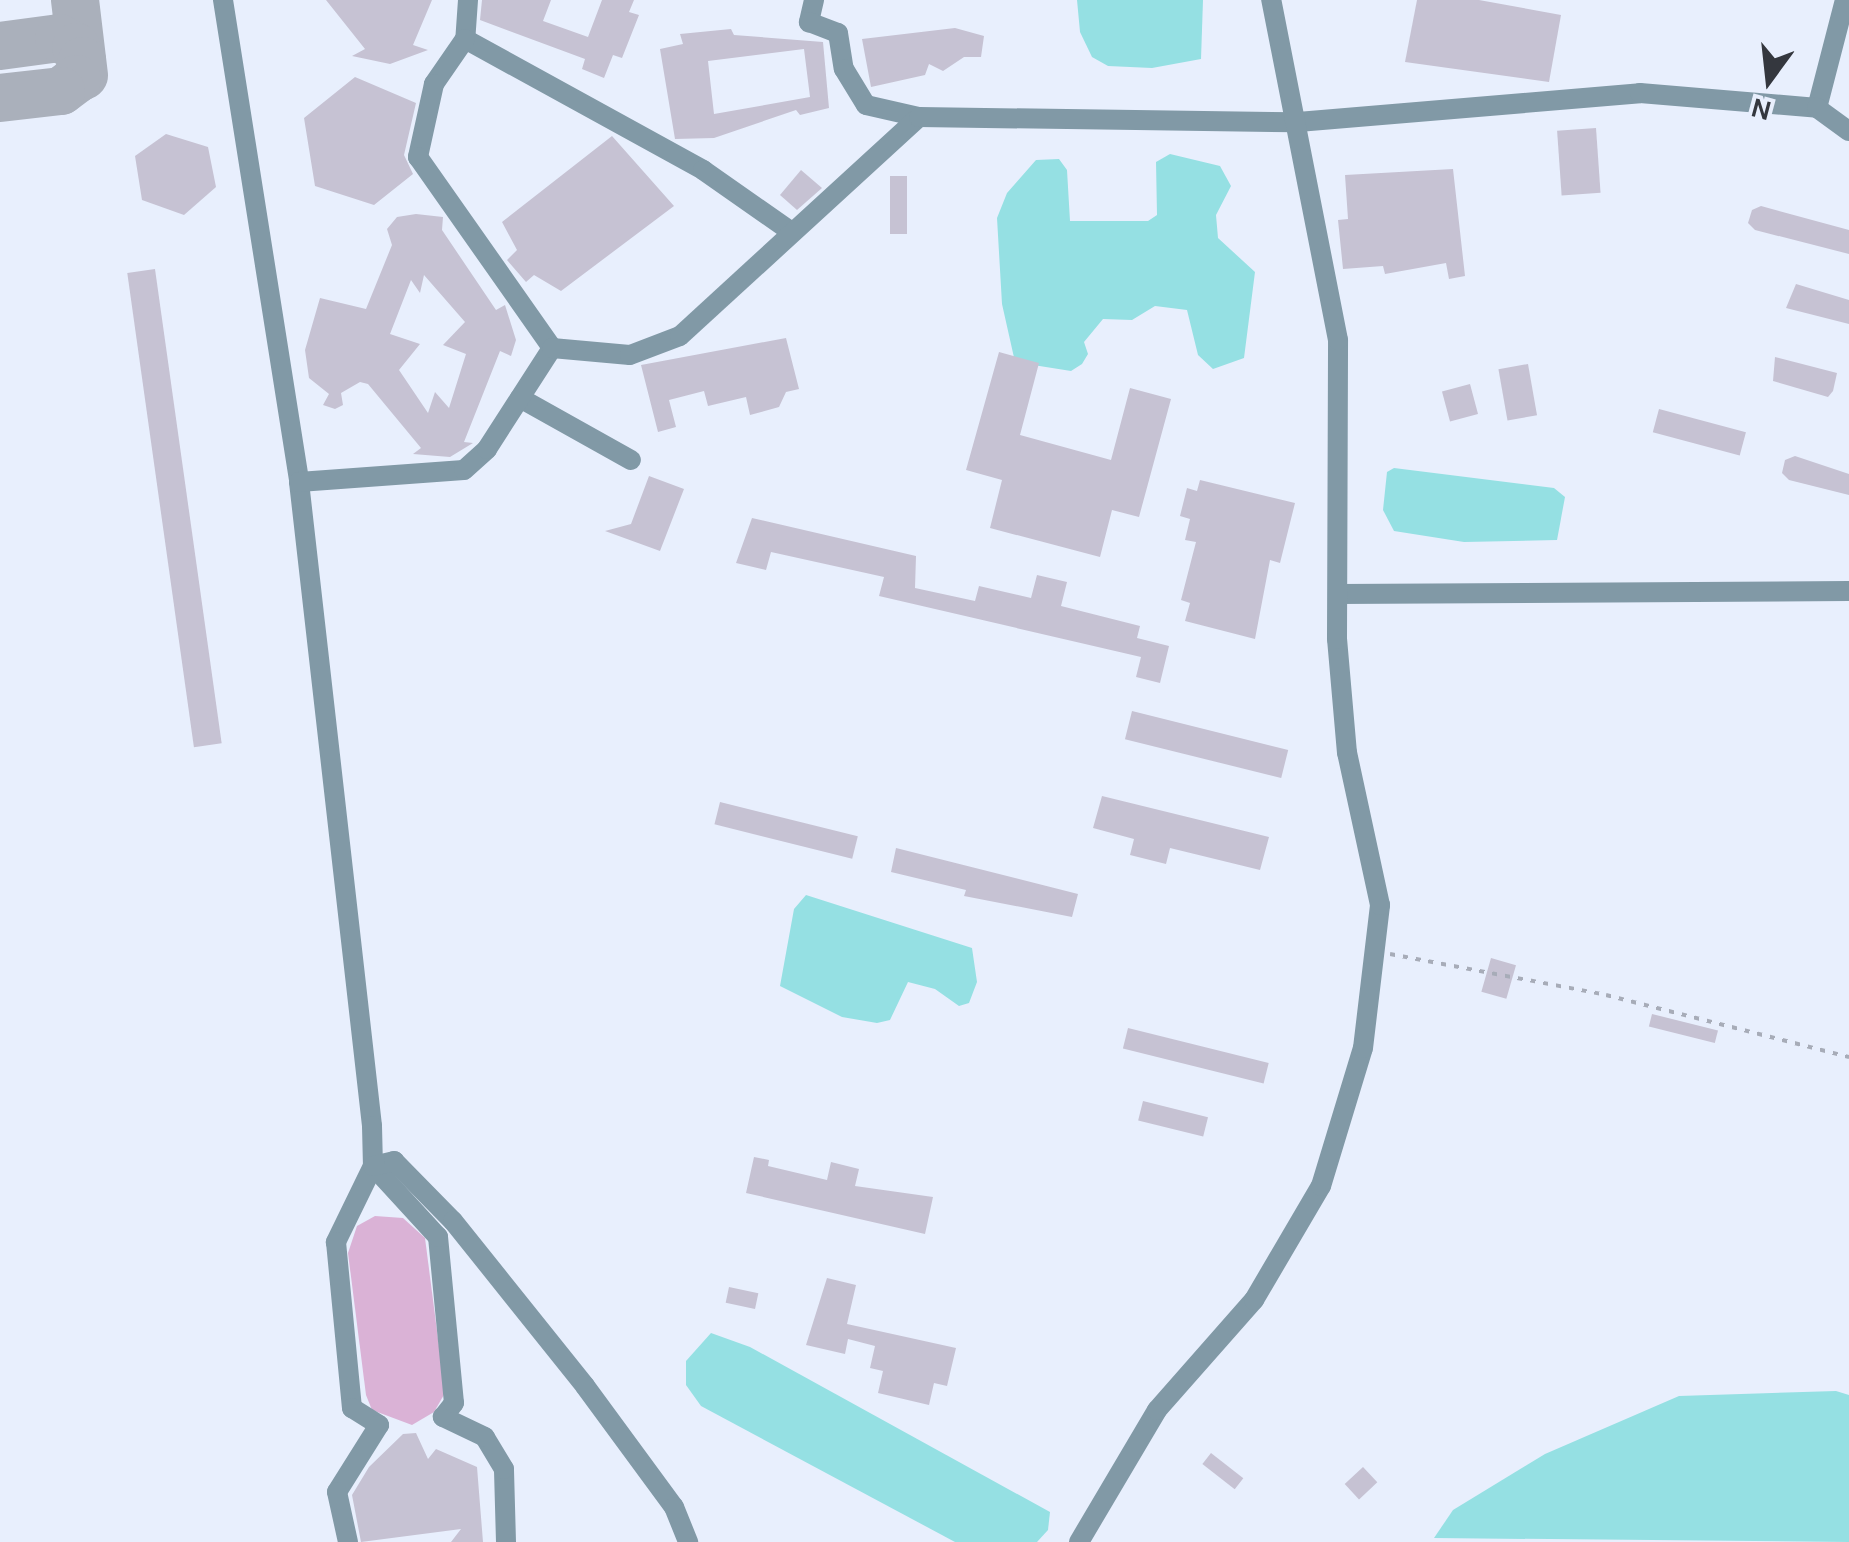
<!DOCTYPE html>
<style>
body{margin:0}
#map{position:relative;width:1849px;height:1542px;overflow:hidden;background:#e8effd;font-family:Karla,sans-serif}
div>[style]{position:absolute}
.green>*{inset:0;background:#dab2d6}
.water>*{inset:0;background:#95e0e3}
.taxiway>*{height:48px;margin:-24px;padding:0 24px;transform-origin:24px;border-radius:24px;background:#aab0bb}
.building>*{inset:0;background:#c6c2d3;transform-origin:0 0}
.path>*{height:4px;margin-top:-2px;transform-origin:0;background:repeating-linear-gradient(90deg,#a7acb8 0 5px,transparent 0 13px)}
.minor>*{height:20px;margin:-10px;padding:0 10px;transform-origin:10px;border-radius:10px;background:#8199a6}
span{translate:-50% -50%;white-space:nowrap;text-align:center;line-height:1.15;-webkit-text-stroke:10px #e8effd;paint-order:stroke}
.north{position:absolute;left:1719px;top:30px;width:100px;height:100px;-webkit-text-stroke:8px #e8effd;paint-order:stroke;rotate:195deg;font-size:28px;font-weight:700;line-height:40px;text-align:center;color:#34373e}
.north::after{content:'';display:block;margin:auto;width:35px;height:45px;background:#34373e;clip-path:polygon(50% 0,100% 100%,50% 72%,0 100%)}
</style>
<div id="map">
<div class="green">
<div style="clip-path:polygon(375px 1216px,403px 1218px,425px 1238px,445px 1393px,434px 1412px,412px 1425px,372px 1410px,366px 1395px,348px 1253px,357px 1226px)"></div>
</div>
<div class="water">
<div style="clip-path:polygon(1077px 0,1203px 0,1201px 59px,1152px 68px,1108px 66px,1092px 57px,1080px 32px)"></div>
<div style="clip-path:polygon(1170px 154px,1220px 166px,1231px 186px,1216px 215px,1218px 238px,1255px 272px,1244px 358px,1213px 369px,1198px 355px,1187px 310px,1155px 306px,1132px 320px,1103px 319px,1084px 342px,1088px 354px,1082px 364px,1071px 371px,1015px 362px,1002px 304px,997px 218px,1007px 193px,1036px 160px,1059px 159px,1067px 170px,1070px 221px,1148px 221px,1157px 215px,1156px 162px)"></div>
<div style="clip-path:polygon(1394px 468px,1554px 488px,1565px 497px,1557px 540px,1464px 542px,1394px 531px,1383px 510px,1387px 472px)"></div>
<div style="clip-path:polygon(806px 895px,972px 948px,977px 982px,969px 1003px,959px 1006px,935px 989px,908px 982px,890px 1020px,877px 1023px,842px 1017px,780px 986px,794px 909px)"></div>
<div style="clip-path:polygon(711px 1333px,750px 1347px,1050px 1512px,1048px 1530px,1037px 1542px,955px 1542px,701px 1406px,686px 1385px,686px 1361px)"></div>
<div style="clip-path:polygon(1836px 1391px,1849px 1395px,1849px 1542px,1434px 1538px,1453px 1510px,1545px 1454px,1679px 1396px)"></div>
</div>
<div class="taxiway">
<div style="left:75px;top:0;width:76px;rotate:83.2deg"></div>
<div style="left:0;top:46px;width:60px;rotate:-7.7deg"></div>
<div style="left:59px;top:38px;width:19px;rotate:28deg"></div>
<div style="left:76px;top:47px;width:15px;rotate:67deg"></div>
<div style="left:82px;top:61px;width:19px;rotate:106deg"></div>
<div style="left:77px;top:79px;width:20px;rotate:143deg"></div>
<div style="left:61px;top:91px;width:61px;rotate:173.5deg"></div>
</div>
<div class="building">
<div style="clip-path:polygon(326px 0,432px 0,413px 45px,428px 50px,390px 64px,352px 56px,365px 49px)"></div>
<div style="clip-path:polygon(482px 0,551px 0,543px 21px,588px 37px,602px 0,634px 0,629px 12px,639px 15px,622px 58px,613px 55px,604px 78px,582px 69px,585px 59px,480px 20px)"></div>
<div style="clip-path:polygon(1417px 0,1479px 0,1561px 15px,1549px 82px,1405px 62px)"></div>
<div style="clip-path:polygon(955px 28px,984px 36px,981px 57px,964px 57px,943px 71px,929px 64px,925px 75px,871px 87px,862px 39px)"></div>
<div style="clip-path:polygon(evenodd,731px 29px,734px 35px,823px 42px,829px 108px,800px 115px,796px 110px,714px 138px,675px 139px,660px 49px,683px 44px,680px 34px,731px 29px,804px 49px,810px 97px,714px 114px,708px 61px,804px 49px)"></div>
<div style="clip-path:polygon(355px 77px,416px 103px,404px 155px,413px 174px,374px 205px,315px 186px,304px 118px)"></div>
<div style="left:1596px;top:128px;width:65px;height:39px;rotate:86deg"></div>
<div style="clip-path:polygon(166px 134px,208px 147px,216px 187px,184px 215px,142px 200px,135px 156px)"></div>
<div style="clip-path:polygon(612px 136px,674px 206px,561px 291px,534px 275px,526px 282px,507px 260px,517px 250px,502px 222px)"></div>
<div style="clip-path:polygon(1453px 169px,1465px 276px,1449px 279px,1446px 263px,1385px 274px,1383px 266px,1343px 269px,1338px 220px,1348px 219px,1345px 175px)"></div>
<div style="clip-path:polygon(801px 170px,822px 188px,797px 210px,780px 195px)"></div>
<div style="left:890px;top:176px;width:17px;height:58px"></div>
<div style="clip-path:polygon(1761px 206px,1849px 230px,1849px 254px,1755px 230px,1748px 223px,1752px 210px)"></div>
<div style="clip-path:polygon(evenodd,416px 214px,443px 217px,442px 230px,496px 310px,505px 305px,516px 340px,511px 356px,500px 351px,464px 442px,473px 443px,450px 457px,413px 454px,421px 448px,368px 384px,360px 382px,341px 393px,343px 405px,335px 409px,323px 405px,329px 394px,309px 378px,305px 350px,320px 298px,366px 309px,392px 245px,387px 229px,397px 217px,416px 214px,424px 275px,465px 322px,443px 345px,466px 354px,449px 408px,435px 392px,428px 413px,399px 370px,420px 344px,390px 334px,411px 280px,420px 293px,424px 275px)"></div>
<div style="left:155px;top:269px;width:479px;height:28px;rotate:82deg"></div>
<div style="clip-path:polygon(1796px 284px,1849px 300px,1849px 324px,1786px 308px)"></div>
<div style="clip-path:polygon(786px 338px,799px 389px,786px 392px,779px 407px,750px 415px,746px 397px,708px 406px,704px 391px,669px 400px,676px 427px,658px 432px,641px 365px)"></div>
<div style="clip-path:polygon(999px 352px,1039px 363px,1020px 435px,1111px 460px,1130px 388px,1171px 399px,1139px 517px,1112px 510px,1100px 557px,990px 528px,1002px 480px,966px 470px)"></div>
<div style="clip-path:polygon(1775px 357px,1837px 373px,1833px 391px,1828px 397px,1773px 381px)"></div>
<div style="left:1528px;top:364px;width:52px;height:30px;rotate:80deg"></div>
<div style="left:1470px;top:384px;width:31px;height:29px;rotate:75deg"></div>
<div style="left:1659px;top:409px;width:90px;height:24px;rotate:15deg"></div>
<div style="clip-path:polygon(1795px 456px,1849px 474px,1849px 495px,1789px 480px,1782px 473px,1785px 460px)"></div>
<div style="clip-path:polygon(649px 476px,684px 489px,660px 551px,605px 531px,631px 524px)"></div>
<div style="clip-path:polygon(1200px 480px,1295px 503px,1280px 563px,1270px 560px,1255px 639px,1185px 621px,1190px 603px,1181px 600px,1196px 542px,1185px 540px,1190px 519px,1180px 516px,1187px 488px,1197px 491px)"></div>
<div style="clip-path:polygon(752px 518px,916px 556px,915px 588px,975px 601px,979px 586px,1031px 598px,1037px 575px,1067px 582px,1061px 606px,1140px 626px,1137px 638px,1169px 646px,1160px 683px,1136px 677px,1141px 657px,879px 596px,884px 577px,771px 552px,766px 570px,736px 563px)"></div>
<div style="left:1132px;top:711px;width:161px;height:29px;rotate:14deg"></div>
<div style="clip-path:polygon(1102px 796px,1269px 837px,1260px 870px,1170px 848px,1166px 864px,1130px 855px,1134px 839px,1093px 828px)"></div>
<div style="left:720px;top:802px;width:142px;height:23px;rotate:14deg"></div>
<div style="clip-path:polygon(896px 848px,1078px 894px,1072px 917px,964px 896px,966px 890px,891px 872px)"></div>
<div style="left:1491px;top:958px;width:26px;height:35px;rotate:16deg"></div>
<div style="left:1652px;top:1014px;width:68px;height:13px;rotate:14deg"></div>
<div style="left:1128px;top:1028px;width:145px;height:21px;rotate:14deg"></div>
<div style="left:1143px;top:1101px;width:67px;height:20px;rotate:14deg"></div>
<div style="clip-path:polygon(754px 1157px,769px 1160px,768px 1166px,827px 1180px,831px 1162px,859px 1169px,855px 1186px,933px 1197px,925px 1234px,746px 1193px)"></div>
<div style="clip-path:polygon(827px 1278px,856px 1285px,847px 1324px,956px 1348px,947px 1386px,934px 1383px,929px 1405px,878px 1393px,883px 1371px,870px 1368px,875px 1346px,848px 1339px,845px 1354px,806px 1345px)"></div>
<div style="left:729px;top:1287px;width:30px;height:16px;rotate:12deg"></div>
<div style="clip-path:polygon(416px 1433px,428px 1459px,436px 1449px,477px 1467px,483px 1542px,451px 1542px,461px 1529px,361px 1542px,352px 1495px,369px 1467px,403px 1434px)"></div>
<div style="left:1211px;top:1453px;width:41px;height:14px;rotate:38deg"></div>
<div style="left:1363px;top:1467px;width:21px;height:25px;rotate:47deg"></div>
</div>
<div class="path">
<div style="left:1390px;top:954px;width:220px;rotate:10.7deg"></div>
<div style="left:1606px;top:995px;width:251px;rotate:14.3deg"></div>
</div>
<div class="minor">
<div style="left:223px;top:0;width:488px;rotate:81deg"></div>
<div style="left:299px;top:482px;width:648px;rotate:83.53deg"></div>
<div style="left:372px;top:1126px;width:40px;rotate:88.6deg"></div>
<div style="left:373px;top:1166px;width:85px;rotate:116deg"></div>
<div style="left:336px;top:1242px;width:167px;rotate:84.5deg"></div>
<div style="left:352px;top:1408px;width:32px;rotate:32deg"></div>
<div style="left:379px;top:1425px;width:79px;rotate:122.1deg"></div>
<div style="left:337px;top:1492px;width:51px;rotate:77.6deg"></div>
<div style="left:468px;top:0;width:39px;rotate:94deg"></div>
<div style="left:465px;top:39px;width:272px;rotate:28.8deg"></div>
<div style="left:703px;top:170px;width:106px;rotate:35deg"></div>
<div style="left:814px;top:0;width:23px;rotate:103deg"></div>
<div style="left:809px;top:22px;width:31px;rotate:21deg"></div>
<div style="left:838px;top:33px;width:36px;rotate:81deg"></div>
<div style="left:844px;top:69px;width:42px;rotate:58.6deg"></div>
<div style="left:866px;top:105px;width:54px;rotate:12.8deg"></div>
<div style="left:465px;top:39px;width:55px;rotate:124.6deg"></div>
<div style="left:434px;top:84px;width:75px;rotate:102.4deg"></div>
<div style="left:418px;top:157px;width:233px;rotate:54.9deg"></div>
<div style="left:1817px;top:108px;width:112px;rotate:-75.5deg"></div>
<div style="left:520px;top:398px;width:127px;rotate:29.2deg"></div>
<div style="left:299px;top:482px;width:165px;rotate:-4.2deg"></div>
<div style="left:464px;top:470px;width:31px;rotate:-42deg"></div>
<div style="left:487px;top:449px;width:120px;rotate:-57.2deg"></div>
<div style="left:552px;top:348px;width:78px;rotate:5.1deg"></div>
<div style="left:630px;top:355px;width:53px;rotate:-20.8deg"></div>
<div style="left:680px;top:336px;width:324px;rotate:-42.5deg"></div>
<div style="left:919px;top:117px;width:379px;rotate:0.8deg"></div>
<div style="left:1298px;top:122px;width:343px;rotate:-4.8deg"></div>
<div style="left:1640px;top:93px;width:178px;rotate:4.8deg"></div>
<div style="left:1817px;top:108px;width:39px;rotate:36deg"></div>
<div style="left:1338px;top:594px;width:511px;rotate:-0.34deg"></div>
<div style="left:506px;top:1542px;width:73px;rotate:-91.6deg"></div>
<div style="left:504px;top:1469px;width:37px;rotate:-121deg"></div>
<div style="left:485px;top:1437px;width:47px;rotate:-154.5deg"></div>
<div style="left:443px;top:1417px;width:18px;rotate:-52deg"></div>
<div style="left:454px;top:1403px;width:167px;rotate:-95.5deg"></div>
<div style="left:438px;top:1237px;width:96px;rotate:-132.5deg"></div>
<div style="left:373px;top:1166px;width:22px;rotate:-13deg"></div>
<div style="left:394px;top:1161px;width:84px;rotate:45.5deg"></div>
<div style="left:453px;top:1221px;width:211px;rotate:51.3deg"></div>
<div style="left:585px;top:1386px;width:150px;rotate:53.7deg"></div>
<div style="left:674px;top:1507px;width:38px;rotate:68deg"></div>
<div style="left:1079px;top:1542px;width:153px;rotate:-59.4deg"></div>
<div style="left:1157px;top:1410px;width:147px;rotate:-48.6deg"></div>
<div style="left:1254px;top:1300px;width:132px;rotate:-59.6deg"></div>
<div style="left:1321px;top:1186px;width:144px;rotate:-73.1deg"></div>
<div style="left:1363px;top:1048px;width:144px;rotate:-83.2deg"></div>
<div style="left:1380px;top:905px;width:156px;rotate:-102.2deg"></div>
<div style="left:1347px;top:753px;width:114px;rotate:-95deg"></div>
<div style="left:1337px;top:639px;width:299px;rotate:-89.8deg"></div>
<div style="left:1338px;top:340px;width:347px;rotate:-101.1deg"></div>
</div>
<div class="north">N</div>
</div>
